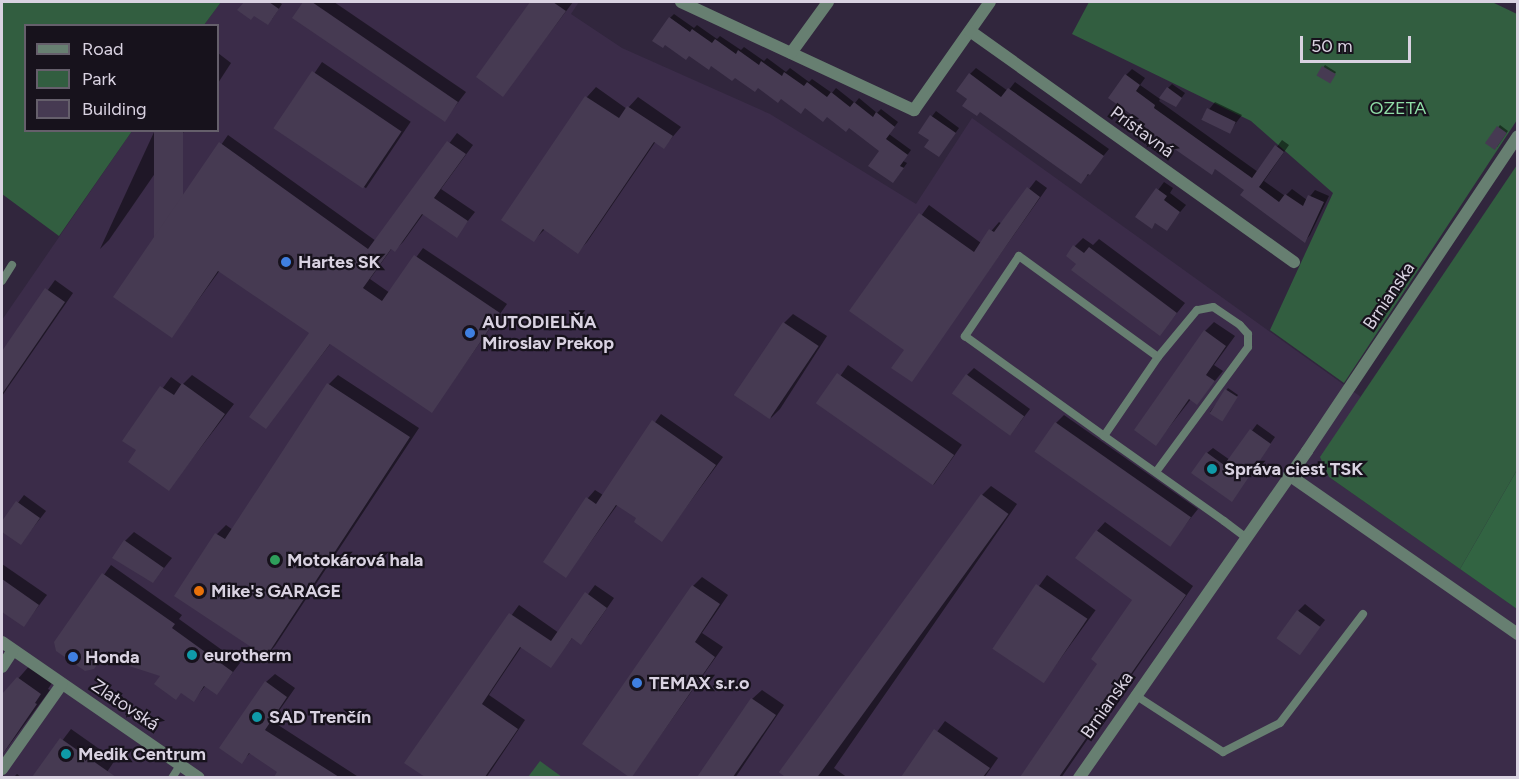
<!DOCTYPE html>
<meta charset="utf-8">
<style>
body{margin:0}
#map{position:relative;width:1519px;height:779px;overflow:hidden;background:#31263d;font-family:Figtree,sans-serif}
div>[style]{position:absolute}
.built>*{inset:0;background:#3b2c49}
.green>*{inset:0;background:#325e40}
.forest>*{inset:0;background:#326442}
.shadow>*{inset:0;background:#0007;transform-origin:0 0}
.building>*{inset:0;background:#463a52;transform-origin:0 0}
.service>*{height:8px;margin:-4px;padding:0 4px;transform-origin:4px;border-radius:4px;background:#677f71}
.minor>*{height:12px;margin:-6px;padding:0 6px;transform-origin:6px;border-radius:6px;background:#677f71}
.dots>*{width:16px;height:16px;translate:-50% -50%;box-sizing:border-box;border:3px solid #17121c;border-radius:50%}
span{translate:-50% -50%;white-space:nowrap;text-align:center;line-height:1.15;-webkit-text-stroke:4.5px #17121c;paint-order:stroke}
.park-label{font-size:18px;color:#8fdca6}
.street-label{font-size:18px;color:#d9d2e1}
.poi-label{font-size:18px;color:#d9d2e1;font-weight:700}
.left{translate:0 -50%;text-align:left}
.frame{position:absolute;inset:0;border:3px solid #d9d2e1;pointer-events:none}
.legend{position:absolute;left:24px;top:24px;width:195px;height:108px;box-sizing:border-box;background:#17121c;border:2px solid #655f6b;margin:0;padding:8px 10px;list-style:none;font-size:18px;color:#d9d2e1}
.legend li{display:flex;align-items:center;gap:12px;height:30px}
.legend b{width:30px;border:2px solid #655f6b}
.scale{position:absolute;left:1300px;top:36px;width:111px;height:27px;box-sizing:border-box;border:3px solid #d9d2e1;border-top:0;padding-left:8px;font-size:18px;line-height:21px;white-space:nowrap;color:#d9d2e1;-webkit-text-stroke:4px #17121c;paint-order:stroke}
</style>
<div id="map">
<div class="built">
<div style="clip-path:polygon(221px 2px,579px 2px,571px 14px,622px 48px,770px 114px,916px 204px,972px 118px,1361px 397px,1329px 477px,1517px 609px,1517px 777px,2px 778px,2px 320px,132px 131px,218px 130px,218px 26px,204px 25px)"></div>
</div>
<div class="green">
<div style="clip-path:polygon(2px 2px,221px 2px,204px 25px,26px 26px,26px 130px,132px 131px,59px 236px,2px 194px)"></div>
<div style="clip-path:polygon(1089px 2px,1492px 2px,1517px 14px,1517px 120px,1344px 383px,1270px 330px,1333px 193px,1251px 121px,1072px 34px)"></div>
<div style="clip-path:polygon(1517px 165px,1517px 470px,1460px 569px,1329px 477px,1320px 457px)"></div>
<div style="clip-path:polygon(540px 761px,562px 777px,528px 777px)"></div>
</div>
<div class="forest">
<div style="clip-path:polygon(1517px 470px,1517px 609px,1460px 569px)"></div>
</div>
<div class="shadow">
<div style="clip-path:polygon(245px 2px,279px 2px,282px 4px,272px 19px,240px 10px)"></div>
<div style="clip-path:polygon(305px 2px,334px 2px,466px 92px,444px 121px,294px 17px)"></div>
<div style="clip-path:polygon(532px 2px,573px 2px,503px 95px,478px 77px)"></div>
<div style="clip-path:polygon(674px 14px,694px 28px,697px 25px,717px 39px,720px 36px,741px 50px,744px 47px,764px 61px,767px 58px,786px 72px,790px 68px,809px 82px,812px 79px,832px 93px,836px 88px,855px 103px,859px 98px,877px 113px,881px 109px,898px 122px,889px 134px,911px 150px,903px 161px,907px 163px,897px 177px,881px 151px,850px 126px,781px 98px,670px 18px)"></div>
<div style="clip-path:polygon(218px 53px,231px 63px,218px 83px)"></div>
<div style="left:322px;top:62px;width:107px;height:80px;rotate:34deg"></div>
<div style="clip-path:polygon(1325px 65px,1336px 72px,1331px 80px,1318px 75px)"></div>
<div style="clip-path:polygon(976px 68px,1008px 91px,1015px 82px,1109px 149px,1087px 176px,969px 99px,970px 74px)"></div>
<div style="clip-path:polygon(1132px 69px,1145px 78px,1140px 85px,1160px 99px,1159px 101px,1258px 172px,1282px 140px,1289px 145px,1264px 181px,1285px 196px,1292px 189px,1307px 200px,1315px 190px,1329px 196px,1310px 235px,1305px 241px,1246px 189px,1216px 168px,1211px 173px,1144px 122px,1126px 75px)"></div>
<div style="clip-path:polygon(1172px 84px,1185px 93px,1180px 100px,1168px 88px)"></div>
<div style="clip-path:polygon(596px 87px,627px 109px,638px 97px,681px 127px,664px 147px,656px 141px,587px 242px,578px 252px,545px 229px,534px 240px,503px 219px,587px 97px)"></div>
<div style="clip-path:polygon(1215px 102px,1242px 115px,1229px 132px,1202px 118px)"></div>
<div style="clip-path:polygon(936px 111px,959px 128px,939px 156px,931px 140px,920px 132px)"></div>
<div style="clip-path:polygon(1500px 125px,1508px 131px,1497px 147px,1487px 142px)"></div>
<div style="clip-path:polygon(155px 130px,185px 130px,109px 240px,100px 249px)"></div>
<div style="clip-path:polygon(457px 133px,473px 145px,441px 189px,475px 212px,456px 236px,424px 213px,403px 242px,395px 250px,392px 248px,370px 279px,390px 293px,423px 248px,507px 304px,432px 411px,331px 343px,266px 427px,311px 333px,220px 270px,172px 336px,115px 297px,228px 135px,376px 241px)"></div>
<div style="clip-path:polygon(1036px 180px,1047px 188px,911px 380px,906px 350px,851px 311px,929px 205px,981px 243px,999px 222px,1002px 224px)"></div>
<div style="clip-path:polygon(1164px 182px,1173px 188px,1170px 193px,1186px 205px,1166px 229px,1156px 222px,1151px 227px,1138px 217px)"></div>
<div style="clip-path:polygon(1083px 238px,1093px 245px,1099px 239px,1185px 303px,1160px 334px,1078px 263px,1075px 246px)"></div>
<div style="clip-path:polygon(55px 280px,73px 293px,2px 396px,2px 354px)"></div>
<div style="clip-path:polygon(793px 314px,827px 336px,780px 409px,771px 418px,784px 323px)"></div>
<div style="clip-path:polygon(1214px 322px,1235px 336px,1214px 365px,1223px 371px,1197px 403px,1191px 399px,1156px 444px,1205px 331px)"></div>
<div style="left:848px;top:365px;width:139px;height:49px;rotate:35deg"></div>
<div style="clip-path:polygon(974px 368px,1030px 409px,1011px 434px,967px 375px)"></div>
<div style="clip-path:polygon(192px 375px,234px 404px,169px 489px,138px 450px,124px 440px,171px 377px,182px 385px)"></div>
<div style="clip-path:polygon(338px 375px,419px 428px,275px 646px,266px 656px,176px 596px,217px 534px,226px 525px,233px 530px,329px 384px)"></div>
<div style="clip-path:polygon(1228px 388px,1238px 395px,1222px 418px,1210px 412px)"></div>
<div style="clip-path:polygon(661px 414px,723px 457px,662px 540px,638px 518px,618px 504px,566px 576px,588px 498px,595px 490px,603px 495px)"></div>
<div style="clip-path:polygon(1064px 415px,1198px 509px,1169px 545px,1056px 423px)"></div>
<div style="clip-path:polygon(1257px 424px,1275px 437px,1232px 500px,1207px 453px,1213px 448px,1230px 460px)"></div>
<div style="clip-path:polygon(991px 486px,1017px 504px,834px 768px,848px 778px,787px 778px,982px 495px)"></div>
<div style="clip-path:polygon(24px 495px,46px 511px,21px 543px,2px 530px,2px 524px)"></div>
<div style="clip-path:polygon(1105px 522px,1193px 586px,1061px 778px,1020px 778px,1099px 663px,1134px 600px,1097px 531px)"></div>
<div style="clip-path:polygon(134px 532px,172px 558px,153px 582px,125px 541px)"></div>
<div style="clip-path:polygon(2px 564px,47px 595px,24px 625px,2px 610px)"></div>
<div style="clip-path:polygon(111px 565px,182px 615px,179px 619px,240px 663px,217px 693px,206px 685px,194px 700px,162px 675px,132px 656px,108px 650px,93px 668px,56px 642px)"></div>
<div style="left:1047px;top:575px;width:60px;height:89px;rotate:36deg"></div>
<div style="clip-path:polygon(702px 577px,728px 595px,702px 633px,723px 647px,631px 777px,584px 744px,693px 586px)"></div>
<div style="clip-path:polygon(595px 585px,614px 598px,589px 634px,581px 643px,573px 637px,550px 666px,522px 646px,489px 695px,525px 720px,486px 778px,427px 778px,406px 762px,519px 605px,559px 633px)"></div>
<div style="clip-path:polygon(1305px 604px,1325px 620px,1299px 653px,1298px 611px)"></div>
<div style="clip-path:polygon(31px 664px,54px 680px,48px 689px,50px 690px,2px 755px,2px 697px)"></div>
<div style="clip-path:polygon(275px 674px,295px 688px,272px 721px,360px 778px,283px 778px,278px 774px,280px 772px,251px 752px,241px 762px,266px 682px)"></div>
<div style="clip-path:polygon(762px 690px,784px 705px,735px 778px,699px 778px,752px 699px)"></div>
<div style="clip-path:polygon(945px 721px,998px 758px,984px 778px,903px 778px)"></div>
<div style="clip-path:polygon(71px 729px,115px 760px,103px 778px,34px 778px)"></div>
<div style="clip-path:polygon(17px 774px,22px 778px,13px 778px)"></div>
</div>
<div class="building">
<div style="clip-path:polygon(244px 2px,269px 2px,279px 9px,268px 25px,254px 16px,251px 20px,237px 10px)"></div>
<div style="clip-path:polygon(303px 2px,312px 2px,458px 102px,445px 122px,292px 18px)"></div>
<div style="clip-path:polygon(530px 2px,553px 2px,566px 11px,503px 97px,476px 77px)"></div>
<div style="clip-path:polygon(669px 17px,690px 32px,692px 29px,712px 43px,715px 39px,736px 54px,738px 50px,759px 65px,761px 61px,782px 76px,784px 72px,804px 86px,807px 82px,827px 97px,831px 92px,850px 107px,854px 102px,873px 117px,876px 112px,895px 127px,886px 139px,908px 155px,900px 166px,904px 168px,893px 183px,868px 166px,879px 151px,849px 128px,846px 132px,827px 117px,823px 122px,805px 108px,801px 114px,781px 99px,778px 103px,758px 88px,755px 92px,735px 78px,732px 81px,711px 66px,709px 70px,689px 56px,686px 60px,665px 45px,663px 48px,652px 41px)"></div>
<div style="left:1322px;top:66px;width:16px;height:11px;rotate:30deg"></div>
<div style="left:312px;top:71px;width:108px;height:69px;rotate:34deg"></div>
<div style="clip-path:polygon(969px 73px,1001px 97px,1008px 88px,1104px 156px,1090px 175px,1088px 174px,1081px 184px,980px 112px,977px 116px,962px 106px,967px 99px,956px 91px)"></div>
<div style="clip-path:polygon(1125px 74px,1140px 85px,1136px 91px,1155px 105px,1154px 108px,1252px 178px,1275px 145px,1284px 152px,1259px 187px,1279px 202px,1285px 194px,1303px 206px,1308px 195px,1324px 202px,1305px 243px,1240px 195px,1244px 190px,1215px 169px,1212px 175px,1140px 125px,1142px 122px,1108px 98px)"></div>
<div style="clip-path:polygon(1167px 87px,1182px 98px,1176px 107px,1159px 98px)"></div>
<div style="clip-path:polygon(585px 96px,619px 118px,627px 106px,673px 136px,664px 149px,654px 142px,578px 254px,543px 229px,534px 242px,501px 220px)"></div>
<div style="left:1207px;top:108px;width:32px;height:13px;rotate:26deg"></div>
<div style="clip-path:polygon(930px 115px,956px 133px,939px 157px,924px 147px,929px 140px,918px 133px)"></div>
<div style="left:1497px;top:126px;width:12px;height:21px;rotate:35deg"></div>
<div style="left:154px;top:130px;width:29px;height:130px"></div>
<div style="clip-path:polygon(447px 141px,466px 154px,434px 198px,468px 221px,457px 238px,422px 214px,395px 252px,391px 249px,363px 288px,382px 301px,414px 255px,500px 313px,432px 413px,330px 344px,266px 429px,249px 417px,309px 333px,218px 271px,172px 338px,113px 297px,219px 142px,368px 249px)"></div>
<div style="clip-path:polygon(1027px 187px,1040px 197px,912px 382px,891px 368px,904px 350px,849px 311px,919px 213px,974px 252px,989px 229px,994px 232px)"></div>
<div style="clip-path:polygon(1156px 188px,1167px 196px,1164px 200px,1180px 212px,1167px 231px,1155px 223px,1152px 229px,1135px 217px)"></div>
<div style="clip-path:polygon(1073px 245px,1084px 253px,1089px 247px,1177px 313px,1160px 336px,1071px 270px,1076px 264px,1066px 256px)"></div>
<div style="clip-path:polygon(45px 288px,65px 302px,2px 394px,2px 351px)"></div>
<div style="left:783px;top:322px;width:43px;height:88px;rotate:34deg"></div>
<div style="clip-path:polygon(1204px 330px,1226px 346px,1206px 375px,1215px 381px,1197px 405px,1189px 399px,1156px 446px,1134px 430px)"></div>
<div style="left:837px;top:373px;width:143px;height:37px;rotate:35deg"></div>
<div style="left:966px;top:374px;width:72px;height:24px;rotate:36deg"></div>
<div style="clip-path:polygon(182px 383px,225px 414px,169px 491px,128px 462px,136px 450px,122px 441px,160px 386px,174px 395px)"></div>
<div style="clip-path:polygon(327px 383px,410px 437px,266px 657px,174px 596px,215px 533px,225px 539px)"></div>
<div style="left:1225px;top:389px;width:15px;height:29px;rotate:32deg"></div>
<div style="clip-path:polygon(652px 420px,716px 465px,662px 542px,634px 522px,636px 518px,616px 505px,566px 578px,543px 562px,586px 497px,596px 504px)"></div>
<div style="left:1055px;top:422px;width:166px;height:36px;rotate:35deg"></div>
<div style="clip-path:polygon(1250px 429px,1271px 444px,1232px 502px,1191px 473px,1206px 452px,1224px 465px)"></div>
<div style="left:981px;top:494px;width:34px;height:344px;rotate:36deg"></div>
<div style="clip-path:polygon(16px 501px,40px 518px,21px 545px,2px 532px,2px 521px)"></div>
<div style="clip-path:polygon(1096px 530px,1186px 595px,1059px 777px,1020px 777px,1097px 664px,1091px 659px,1132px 600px,1075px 558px)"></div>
<div style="clip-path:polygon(124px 540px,164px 568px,153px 583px,112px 558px)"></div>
<div style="clip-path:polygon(102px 573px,175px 624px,172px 628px,233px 672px,217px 695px,204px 686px,194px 702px,181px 693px,176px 700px,154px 684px,160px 676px,129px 666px,131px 658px,120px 660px,107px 651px,94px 669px,85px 671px,56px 651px,54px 642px)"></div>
<div style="clip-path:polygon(2px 579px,39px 605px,24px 627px,2px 612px)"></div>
<div style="left:1036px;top:584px;width:62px;height:78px;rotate:34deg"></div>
<div style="clip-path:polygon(692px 585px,720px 604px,695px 642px,715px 657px,632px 777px,629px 777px,582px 744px)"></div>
<div style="clip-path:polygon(585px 592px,607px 608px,581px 645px,572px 638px,551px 668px,520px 647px,482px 704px,518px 729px,485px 777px,425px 777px,404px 763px,509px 613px,551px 641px)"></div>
<div style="left:1297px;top:610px;width:29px;height:35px;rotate:36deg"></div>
<div style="clip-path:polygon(17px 677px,41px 694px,35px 703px,37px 704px,2px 755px,2px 694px)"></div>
<div style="clip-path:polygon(265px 681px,287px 697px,265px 730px,339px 777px,274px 777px,277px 772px,249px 753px,242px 764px,219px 748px)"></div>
<div style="clip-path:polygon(751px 698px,776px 715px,733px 777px,697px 777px)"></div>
<div style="clip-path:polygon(934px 729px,990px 768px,983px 777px,901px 777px)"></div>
<div style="clip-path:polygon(60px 738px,116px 777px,32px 777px)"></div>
</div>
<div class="service">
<div style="left:2px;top:281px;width:19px;rotate:-58deg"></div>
<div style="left:1104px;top:436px;width:96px;rotate:-55.6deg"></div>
<div style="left:1158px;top:357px;width:172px;rotate:-144deg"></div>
<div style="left:1019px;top:256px;width:97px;rotate:124deg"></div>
<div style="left:965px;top:336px;width:171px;rotate:35.7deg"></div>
<div style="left:1104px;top:436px;width:147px;rotate:35.3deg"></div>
<div style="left:1224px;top:521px;width:26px;rotate:37deg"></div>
<div style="left:1156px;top:472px;width:155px;rotate:-53.6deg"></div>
<div style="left:1248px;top:347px;width:13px;rotate:-90deg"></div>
<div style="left:1248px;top:334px;width:12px;rotate:-132deg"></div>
<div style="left:1240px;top:325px;width:32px;rotate:-146deg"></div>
<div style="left:1213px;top:307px;width:16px;rotate:169deg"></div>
<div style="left:1197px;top:310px;width:61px;rotate:129.7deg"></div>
<div style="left:1135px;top:695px;width:105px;rotate:32.9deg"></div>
<div style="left:1223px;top:752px;width:64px;rotate:-27deg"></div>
<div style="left:1280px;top:723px;width:137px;rotate:-52.7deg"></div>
<div style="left:172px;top:778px;width:15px;rotate:-58deg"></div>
</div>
<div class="minor">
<div style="left:681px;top:2px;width:257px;rotate:24.9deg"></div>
<div style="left:914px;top:110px;width:132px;rotate:-54.9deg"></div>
<div style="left:970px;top:31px;width:398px;rotate:35.5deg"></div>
<div style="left:791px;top:53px;width:63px;rotate:-54deg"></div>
<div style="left:1289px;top:475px;width:279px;rotate:34.8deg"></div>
<div style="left:2px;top:642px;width:239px;rotate:34.6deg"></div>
<div style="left:2px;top:667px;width:20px;rotate:-57deg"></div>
<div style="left:2px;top:769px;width:104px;rotate:-54.8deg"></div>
<div style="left:1079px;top:778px;width:399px;rotate:-55.1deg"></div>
<div style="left:1307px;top:451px;width:379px;rotate:-56.2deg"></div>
</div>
<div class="dots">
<div style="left:286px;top:262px;background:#3f7fe0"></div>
<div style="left:470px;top:333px;background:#3f7fe0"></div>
<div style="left:1212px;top:469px;background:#0f9aa8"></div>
<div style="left:275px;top:560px;background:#2e9e5b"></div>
<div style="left:199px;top:591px;background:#e8710a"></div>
<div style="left:192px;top:655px;background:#0f9aa8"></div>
<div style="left:73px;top:657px;background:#3f7fe0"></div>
<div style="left:637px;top:683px;background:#3f7fe0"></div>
<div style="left:257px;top:717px;background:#0f9aa8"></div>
<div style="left:66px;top:754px;background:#0f9aa8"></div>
</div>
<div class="park-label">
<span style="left:1398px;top:108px">OZETA</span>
</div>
<div class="street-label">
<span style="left:1142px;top:132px;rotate:36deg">Prístavná</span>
<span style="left:1389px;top:296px;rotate:-56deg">Brnianska</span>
<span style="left:125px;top:705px;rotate:34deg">Zlatovská</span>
<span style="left:1107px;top:705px;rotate:-55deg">Brnianska</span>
</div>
<div class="poi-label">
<span class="left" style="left:298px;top:262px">Hartes SK</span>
<span class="left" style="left:482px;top:333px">AUTODIELŇA<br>Miroslav Prekop</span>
<span class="left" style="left:1224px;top:469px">Správa ciest TSK</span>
<span class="left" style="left:287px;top:560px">Motokárová hala</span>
<span class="left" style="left:211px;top:591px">Mike's GARAGE</span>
<span class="left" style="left:204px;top:655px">eurotherm</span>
<span class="left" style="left:85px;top:657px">Honda</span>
<span class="left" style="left:649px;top:683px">TEMAX s.r.o</span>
<span class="left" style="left:269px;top:717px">SAD Trenčín</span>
<span class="left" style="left:78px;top:754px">Medik Centrum</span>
</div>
<div class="frame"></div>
<ul class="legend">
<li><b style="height:8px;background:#677f71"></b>Road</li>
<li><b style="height:16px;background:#325e40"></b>Park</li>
<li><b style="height:16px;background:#463a52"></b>Building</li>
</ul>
<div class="scale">50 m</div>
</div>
